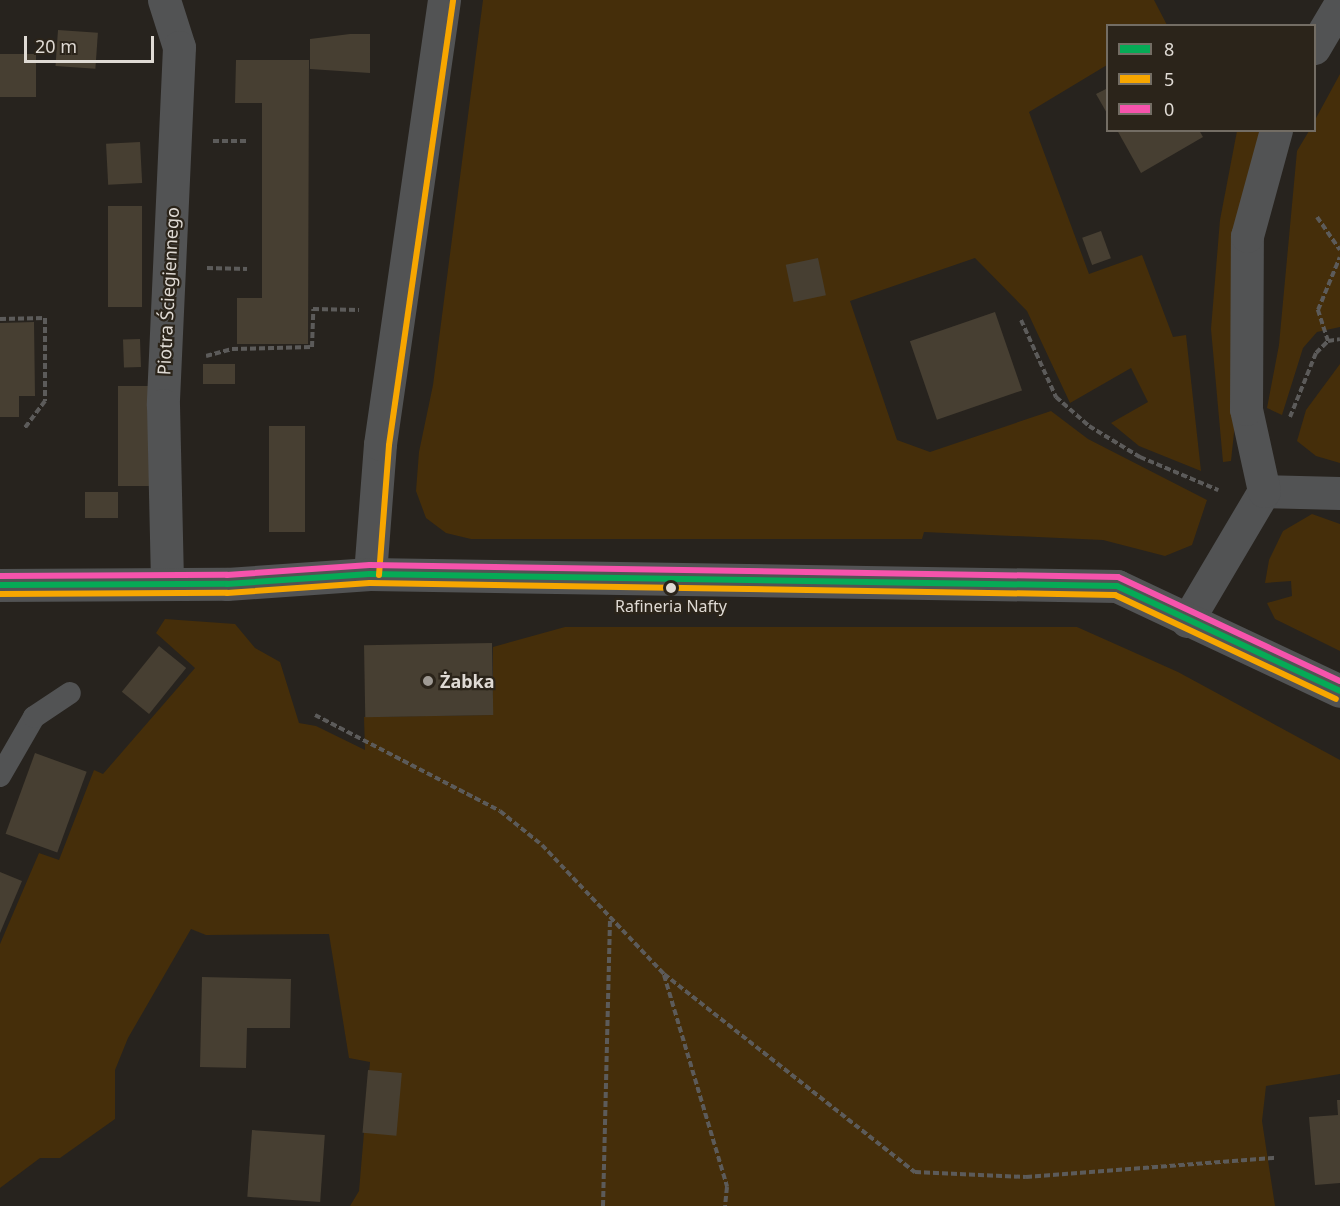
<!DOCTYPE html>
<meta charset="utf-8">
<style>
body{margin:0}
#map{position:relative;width:1340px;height:1206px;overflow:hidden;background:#27231e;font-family:"Noto Sans",sans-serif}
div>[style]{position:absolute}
.green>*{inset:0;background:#452e0a}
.building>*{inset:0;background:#473f32;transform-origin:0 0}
.path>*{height:4px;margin-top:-2px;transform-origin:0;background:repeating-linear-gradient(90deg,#5c5b5a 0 6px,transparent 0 9px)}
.service>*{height:22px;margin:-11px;padding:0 11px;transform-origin:11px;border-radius:11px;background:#525354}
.minor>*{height:33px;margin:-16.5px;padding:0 16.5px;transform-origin:16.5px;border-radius:16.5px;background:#525354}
.tertiary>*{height:33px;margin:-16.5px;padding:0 16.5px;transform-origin:16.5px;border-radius:16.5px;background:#525354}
.bus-1>*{height:6px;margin:-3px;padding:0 3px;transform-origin:3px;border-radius:3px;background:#06aa56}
.bus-2>*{height:6px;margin:-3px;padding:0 3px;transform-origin:3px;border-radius:3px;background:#f7a600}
.bus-3>*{height:6px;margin:-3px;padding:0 3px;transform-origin:3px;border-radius:3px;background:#f653ac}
.dots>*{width:16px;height:16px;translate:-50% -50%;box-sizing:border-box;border:3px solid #2b241a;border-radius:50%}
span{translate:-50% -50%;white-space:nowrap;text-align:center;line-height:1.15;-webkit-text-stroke:4.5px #2b241a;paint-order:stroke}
.bus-label{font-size:16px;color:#dfdad4}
.street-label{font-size:18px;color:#dfdad4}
.poi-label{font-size:18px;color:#dfdad4;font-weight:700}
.left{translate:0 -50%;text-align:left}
.legend{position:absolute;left:1106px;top:24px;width:210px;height:108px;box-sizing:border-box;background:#2b241a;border:2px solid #736d64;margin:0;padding:8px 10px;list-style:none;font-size:18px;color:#dfdad4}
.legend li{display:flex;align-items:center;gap:12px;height:30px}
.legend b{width:30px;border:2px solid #736d64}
.scale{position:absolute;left:24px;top:36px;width:130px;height:27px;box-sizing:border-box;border:3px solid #dfdad4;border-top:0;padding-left:8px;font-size:18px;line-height:21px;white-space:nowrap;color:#dfdad4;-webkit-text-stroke:4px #2b241a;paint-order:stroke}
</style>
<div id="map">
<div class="green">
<div style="clip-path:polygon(483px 0,1154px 0,1167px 25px,1108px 26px,1107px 65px,1029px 112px,1089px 274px,1142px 255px,1173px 337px,1186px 335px,1201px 471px,1139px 446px,1111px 423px,1148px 402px,1131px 368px,1070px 403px,1027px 311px,975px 258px,850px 301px,897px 440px,930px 452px,1051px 411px,1088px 439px,1207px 500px,1192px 545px,1165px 556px,1103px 540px,924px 532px,922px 539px,471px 539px,446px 533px,426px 518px,416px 491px,419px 452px,433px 385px)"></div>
<div style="clip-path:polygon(1340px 74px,1340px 327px,1317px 332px,1303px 348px,1282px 415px,1267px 408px,1279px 345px,1297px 151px,1309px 131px,1314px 130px,1315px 120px)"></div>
<div style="clip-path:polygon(1237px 131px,1266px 131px,1231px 461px,1223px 462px,1211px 329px,1220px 220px)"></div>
<div style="clip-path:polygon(1340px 364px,1340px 463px,1316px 456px,1297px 441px,1306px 410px)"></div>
<div style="clip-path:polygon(1312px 514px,1340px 524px,1340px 651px,1275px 619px,1267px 603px,1292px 596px,1291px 581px,1265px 583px,1269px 560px,1283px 531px)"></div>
<div style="clip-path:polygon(165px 619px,235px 624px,255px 648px,280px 662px,299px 723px,316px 726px,365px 750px,364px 717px,493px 715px,493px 647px,565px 627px,1077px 627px,1178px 672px,1340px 760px,1340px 1074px,1266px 1086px,1262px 1121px,1275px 1206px,350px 1206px,359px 1191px,370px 1062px,349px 1058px,329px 934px,206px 935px,191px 929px,128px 1038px,115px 1070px,115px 1119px,60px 1158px,40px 1158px,0 1188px,0 944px,39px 853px,59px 860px,94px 770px,103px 774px,195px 668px,156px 633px)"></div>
</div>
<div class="building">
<div style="left:58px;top:30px;width:40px;height:36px;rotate:4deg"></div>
<div style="clip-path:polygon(350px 34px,370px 34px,370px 73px,310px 69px,310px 39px)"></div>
<div style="left:0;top:54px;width:36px;height:43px"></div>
<div style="clip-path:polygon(236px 60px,309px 60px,308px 344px,237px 344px,237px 298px,262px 298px,262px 103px,235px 103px)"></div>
<div style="clip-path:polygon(1108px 88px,1108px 115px,1096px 94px)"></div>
<div style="clip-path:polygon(1117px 130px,1199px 130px,1203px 137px,1141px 173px)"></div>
<div style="left:140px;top:142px;width:41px;height:34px;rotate:87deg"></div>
<div style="left:108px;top:206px;width:34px;height:101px"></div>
<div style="left:1101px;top:231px;width:29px;height:20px;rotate:70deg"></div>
<div style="left:818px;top:258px;width:38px;height:33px;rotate:78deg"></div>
<div style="left:995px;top:312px;width:83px;height:90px;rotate:71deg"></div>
<div style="clip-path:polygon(34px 322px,35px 396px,19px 396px,19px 417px,0 417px,0 323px)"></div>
<div style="left:140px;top:339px;width:28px;height:17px;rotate:88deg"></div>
<div style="left:203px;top:364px;width:32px;height:20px"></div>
<div style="left:118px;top:386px;width:32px;height:100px"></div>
<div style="left:269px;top:426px;width:36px;height:106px"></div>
<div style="left:118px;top:492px;width:26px;height:33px;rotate:90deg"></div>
<div style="left:492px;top:643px;width:72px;height:128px;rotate:89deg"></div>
<div style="left:159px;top:646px;width:35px;height:59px;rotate:39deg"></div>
<div style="left:35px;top:753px;width:55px;height:86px;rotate:20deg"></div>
<div style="clip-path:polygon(0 872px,22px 881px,0 933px)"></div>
<div style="clip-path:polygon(202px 977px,291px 979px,290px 1028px,247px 1028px,246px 1068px,200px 1067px)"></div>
<div style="left:368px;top:1070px;width:34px;height:63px;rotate:5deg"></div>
<div style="clip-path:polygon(1337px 1100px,1340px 1100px,1340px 1183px,1315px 1185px,1309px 1117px,1338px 1115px)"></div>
<div style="left:252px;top:1130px;width:73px;height:67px;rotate:4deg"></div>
</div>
<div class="path">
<div style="left:213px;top:141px;width:33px"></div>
<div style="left:1317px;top:217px;width:40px;rotate:55.1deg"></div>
<div style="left:207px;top:268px;width:40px;rotate:1.4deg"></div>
<div style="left:0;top:319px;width:45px;rotate:-1.3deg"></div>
<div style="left:45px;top:318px;width:83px;rotate:90deg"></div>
<div style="left:45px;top:401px;width:35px;rotate:127deg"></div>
<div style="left:1021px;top:320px;width:85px;rotate:65.6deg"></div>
<div style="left:1056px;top:397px;width:44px;rotate:41.3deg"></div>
<div style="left:1089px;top:426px;width:60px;rotate:31.3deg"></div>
<div style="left:1140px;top:457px;width:85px;rotate:22.9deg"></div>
<div style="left:1328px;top:341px;width:33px;rotate:-108deg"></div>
<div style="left:1318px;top:310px;width:57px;rotate:-67.5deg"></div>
<div style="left:206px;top:356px;width:27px;rotate:-15deg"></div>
<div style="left:232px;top:349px;width:80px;rotate:-1.4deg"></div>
<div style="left:312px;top:347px;width:38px;rotate:-88deg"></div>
<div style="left:313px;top:309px;width:46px;rotate:1.2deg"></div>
<div style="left:1290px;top:417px;width:69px;rotate:-67.9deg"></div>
<div style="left:1316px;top:353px;width:17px;rotate:-45deg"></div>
<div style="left:1328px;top:341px;width:12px;rotate:-9deg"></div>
<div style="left:315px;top:715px;width:208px;rotate:27.4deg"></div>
<div style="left:500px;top:811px;width:54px;rotate:39deg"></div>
<div style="left:542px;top:845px;width:178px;rotate:46.6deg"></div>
<div style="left:664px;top:974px;width:320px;rotate:38.3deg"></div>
<div style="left:915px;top:1172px;width:111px;rotate:2.6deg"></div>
<div style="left:1026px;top:1177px;width:250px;rotate:-4.4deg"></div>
<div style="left:664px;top:975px;width:221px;rotate:73.4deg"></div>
<div style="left:727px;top:1187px;width:19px;rotate:96deg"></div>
<div style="left:603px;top:1206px;width:288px;rotate:-88.6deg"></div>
</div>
<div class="service">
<div style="left:0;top:776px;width:68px;rotate:-60deg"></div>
<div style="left:34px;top:717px;width:43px;rotate:-33.7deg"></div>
</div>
<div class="minor">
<div style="left:164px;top:0;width:49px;rotate:72.3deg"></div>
<div style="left:179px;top:47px;width:358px;rotate:92.6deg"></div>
<div style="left:163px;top:405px;width:179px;rotate:88.7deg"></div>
<div style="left:1314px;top:48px;width:51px;rotate:-59.4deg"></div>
<div style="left:1264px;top:491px;width:76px;rotate:1.5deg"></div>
<div style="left:1187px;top:621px;width:151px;rotate:-59.4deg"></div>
<div style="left:1264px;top:491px;width:84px;rotate:-102.4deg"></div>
<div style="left:1246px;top:409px;width:173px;rotate:-89.7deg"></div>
<div style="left:1247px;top:236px;width:110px;rotate:-74.7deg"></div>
</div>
<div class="tertiary">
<div style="left:370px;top:574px;width:130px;rotate:-85.6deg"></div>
<div style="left:380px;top:444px;width:449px;rotate:-81.8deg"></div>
<div style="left:0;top:585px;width:227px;rotate:-0.3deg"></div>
<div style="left:227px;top:584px;width:143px;rotate:-4deg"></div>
<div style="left:370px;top:574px;width:747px;rotate:0.92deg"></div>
<div style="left:1117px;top:586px;width:246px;rotate:25.2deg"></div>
</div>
<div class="bus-1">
<div style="left:0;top:585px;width:227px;rotate:-0.3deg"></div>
<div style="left:227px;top:584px;width:143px;rotate:-4deg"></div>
<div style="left:370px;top:574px;width:747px;rotate:0.92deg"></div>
<div style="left:1117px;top:586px;width:246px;rotate:25.2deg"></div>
</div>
<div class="bus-2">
<div style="left:379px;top:575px;width:130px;rotate:-85.6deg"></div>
<div style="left:389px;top:445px;width:449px;rotate:-81.8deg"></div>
<div style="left:0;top:594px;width:227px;rotate:-0.3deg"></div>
<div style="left:227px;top:593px;width:143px;rotate:-4deg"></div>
<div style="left:370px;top:583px;width:745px;rotate:0.92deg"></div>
<div style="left:1115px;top:595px;width:244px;rotate:25.2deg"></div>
</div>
<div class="bus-3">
<div style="left:0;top:576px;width:227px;rotate:-0.3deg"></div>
<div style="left:227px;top:575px;width:143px;rotate:-4deg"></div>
<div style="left:370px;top:565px;width:748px;rotate:0.92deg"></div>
<div style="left:1118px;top:577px;width:245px;rotate:25.1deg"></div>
</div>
<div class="dots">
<div style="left:671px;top:588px;background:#dfdad4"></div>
<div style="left:428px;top:681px;background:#9f9a94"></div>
</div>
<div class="bus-label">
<span style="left:671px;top:606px">Rafineria Nafty</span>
</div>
<div class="street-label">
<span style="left:168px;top:291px;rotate:-87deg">Piotra Ściegiennego</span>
</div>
<div class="poi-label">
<span class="left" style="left:440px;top:681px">Żabka</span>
</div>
<ul class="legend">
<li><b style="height:8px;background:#06aa56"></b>8</li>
<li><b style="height:8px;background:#f7a600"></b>5</li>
<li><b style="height:8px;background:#f653ac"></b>0</li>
</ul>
<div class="scale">20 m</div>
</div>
